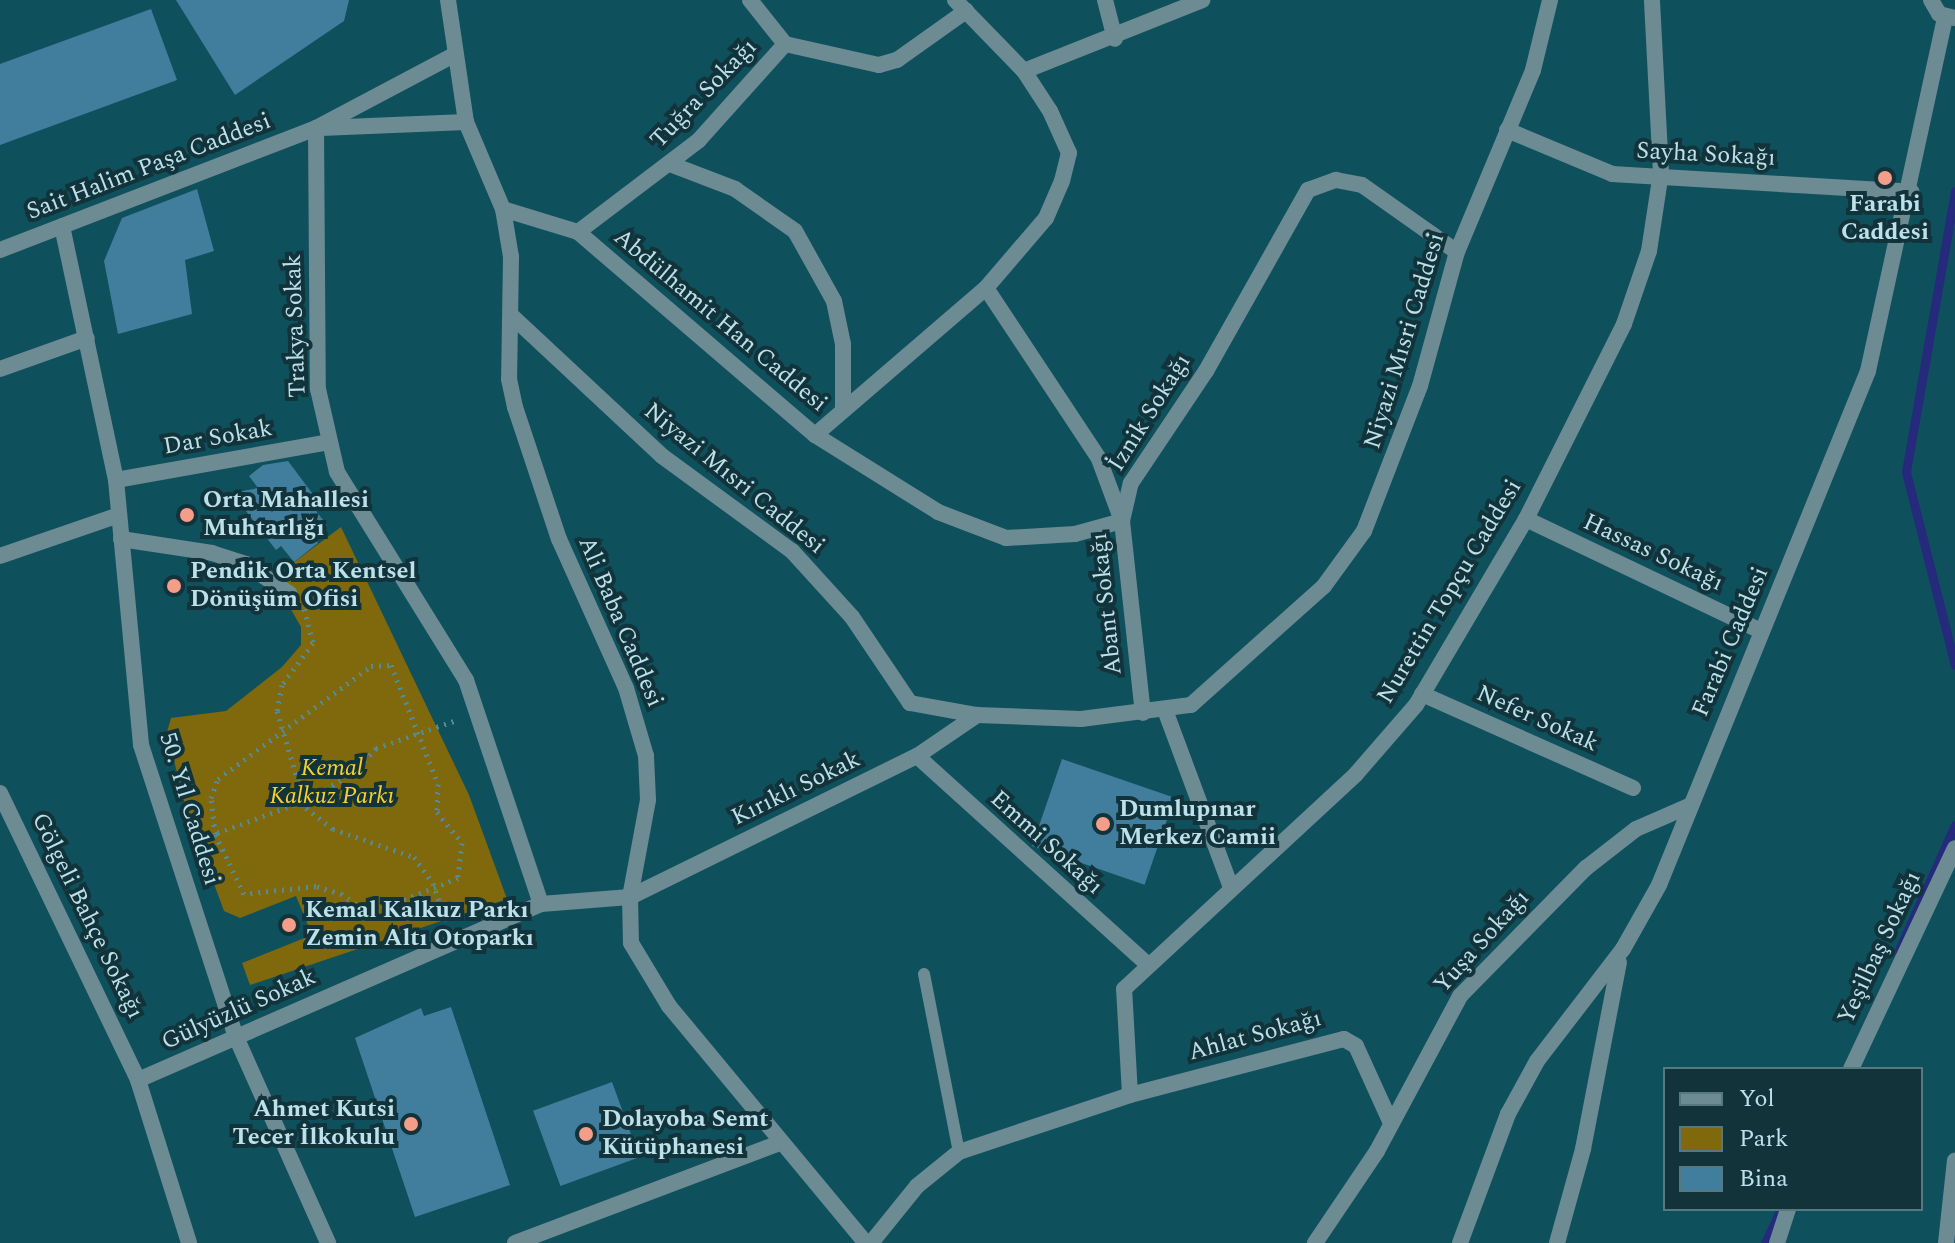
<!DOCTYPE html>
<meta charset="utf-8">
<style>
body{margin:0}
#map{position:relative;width:1955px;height:1243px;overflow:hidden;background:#0f505d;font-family:Spectral,serif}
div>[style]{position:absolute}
.green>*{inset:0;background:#7f690c}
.stream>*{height:9px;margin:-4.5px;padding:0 4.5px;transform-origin:4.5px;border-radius:4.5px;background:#252a7d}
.building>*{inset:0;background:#417e9e;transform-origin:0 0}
.path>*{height:5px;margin-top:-2.5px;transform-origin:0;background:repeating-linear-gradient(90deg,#558b96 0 2px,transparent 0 8px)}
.service>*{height:12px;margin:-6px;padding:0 6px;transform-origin:6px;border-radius:6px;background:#6d8b93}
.pedestrian>*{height:16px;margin:-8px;padding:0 8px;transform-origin:8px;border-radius:8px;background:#6d8b93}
.minor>*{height:16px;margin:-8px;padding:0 8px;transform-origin:8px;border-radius:8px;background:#6d8b93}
.tertiary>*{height:16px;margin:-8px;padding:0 8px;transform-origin:8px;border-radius:8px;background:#6d8b93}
.dots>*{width:22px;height:22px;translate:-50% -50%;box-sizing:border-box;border:4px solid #12333a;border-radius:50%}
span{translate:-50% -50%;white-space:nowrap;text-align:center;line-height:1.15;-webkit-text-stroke:8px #12333a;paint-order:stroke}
.street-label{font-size:24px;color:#bce1ea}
.poi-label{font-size:24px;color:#bce1ea;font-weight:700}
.left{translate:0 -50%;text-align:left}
.right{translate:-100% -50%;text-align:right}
.park-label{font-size:24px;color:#f8d02c;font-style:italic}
.legend{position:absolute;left:1663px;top:1067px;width:260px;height:144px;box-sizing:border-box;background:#12333a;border:2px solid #567980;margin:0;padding:10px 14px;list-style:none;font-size:24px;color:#bce1ea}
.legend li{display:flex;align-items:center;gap:16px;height:40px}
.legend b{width:40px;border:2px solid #567980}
</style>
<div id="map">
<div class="green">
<div style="clip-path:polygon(341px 527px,469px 795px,507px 899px,250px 985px,242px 963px,312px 935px,296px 896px,240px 918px,224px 911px,185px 805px,167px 732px,171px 718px,226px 711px,282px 667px,301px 645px,301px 627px,285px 599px,289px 566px)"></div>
</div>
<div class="stream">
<div style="left:1955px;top:191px;width:285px;rotate:99.9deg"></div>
<div style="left:1906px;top:472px;width:199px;rotate:75.8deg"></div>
<div style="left:1899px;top:950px;width:137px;rotate:-65.9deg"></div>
<div style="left:1765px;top:1243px;width:38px;rotate:-65deg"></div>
</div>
<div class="building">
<div style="clip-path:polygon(176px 0,349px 0,344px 21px,235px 95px)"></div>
<div style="clip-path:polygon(151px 9px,177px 80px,0 145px,0 64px)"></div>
<div style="clip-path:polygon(197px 189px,214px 251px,185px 260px,192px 314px,118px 334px,104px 261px,122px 218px)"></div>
<div style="clip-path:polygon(288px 461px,315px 497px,309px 502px,327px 525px,313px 536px,318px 543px,294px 562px,281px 546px,276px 550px,232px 493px,258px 488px,249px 476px,263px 465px)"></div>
<div style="left:1062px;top:759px;width:119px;height:92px;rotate:19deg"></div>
<div style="clip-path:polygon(451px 1007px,510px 1185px,415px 1217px,355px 1038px,421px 1008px,424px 1016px)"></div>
<div style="left:612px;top:1082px;width:80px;height:84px;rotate:70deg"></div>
</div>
<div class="path">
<div style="left:304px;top:609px;width:35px;rotate:75deg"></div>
<div style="left:313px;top:643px;width:52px;rotate:126.4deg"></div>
<div style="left:282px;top:685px;width:26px;rotate:101deg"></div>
<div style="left:277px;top:711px;width:101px;rotate:73.4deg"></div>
<div style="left:306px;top:808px;width:34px;rotate:38deg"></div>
<div style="left:333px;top:829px;width:86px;rotate:19.1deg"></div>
<div style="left:414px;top:857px;width:32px;rotate:54deg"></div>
<div style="left:433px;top:883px;width:40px;rotate:71.1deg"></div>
<div style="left:391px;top:665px;width:128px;rotate:68.4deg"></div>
<div style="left:438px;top:784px;width:28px;rotate:92deg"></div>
<div style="left:437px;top:812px;width:40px;rotate:51deg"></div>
<div style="left:462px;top:843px;width:35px;rotate:97deg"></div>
<div style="left:458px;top:878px;width:97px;rotate:158.2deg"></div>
<div style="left:368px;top:914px;width:33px;rotate:-142deg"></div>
<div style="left:342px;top:894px;width:27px;rotate:-163deg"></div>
<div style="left:316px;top:886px;width:72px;rotate:173.7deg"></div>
<div style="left:244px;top:894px;width:67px;rotate:-115.8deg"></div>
<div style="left:215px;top:834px;width:36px;rotate:-96deg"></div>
<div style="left:211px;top:798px;width:20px;rotate:-70deg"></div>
<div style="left:218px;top:779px;width:190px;rotate:-36.4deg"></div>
<div style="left:371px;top:666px;width:20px;rotate:-3deg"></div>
<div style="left:195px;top:841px;width:116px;rotate:-20.2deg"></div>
<div style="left:304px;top:801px;width:56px;rotate:-29.7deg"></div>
<div style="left:353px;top:773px;width:34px;rotate:-47deg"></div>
<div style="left:376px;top:748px;width:86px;rotate:-19.1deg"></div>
</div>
<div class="service">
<div style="left:924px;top:974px;width:181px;rotate:78.9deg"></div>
</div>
<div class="pedestrian">
<div style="left:1422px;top:694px;width:231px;rotate:24deg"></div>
</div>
<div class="minor">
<div style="left:448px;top:0;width:123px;rotate:81.6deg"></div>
<div style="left:466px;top:122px;width:95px;rotate:67deg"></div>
<div style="left:503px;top:209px;width:49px;rotate:80.5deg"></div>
<div style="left:511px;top:257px;width:122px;rotate:90.9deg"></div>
<div style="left:509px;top:379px;width:29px;rotate:78deg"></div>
<div style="left:515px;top:407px;width:139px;rotate:71.6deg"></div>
<div style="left:559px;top:539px;width:163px;rotate:65.8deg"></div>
<div style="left:626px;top:688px;width:71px;rotate:73.6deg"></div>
<div style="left:646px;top:756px;width:44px;rotate:87.4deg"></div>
<div style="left:648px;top:800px;width:99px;rotate:100.5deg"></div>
<div style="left:630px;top:897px;width:46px;rotate:88.8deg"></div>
<div style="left:631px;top:943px;width:74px;rotate:58.9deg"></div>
<div style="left:669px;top:1006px;width:308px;rotate:50.3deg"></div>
<div style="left:750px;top:0;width:56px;rotate:51.5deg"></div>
<div style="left:1105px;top:0;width:40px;rotate:75.6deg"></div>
<div style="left:1931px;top:0;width:16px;rotate:60deg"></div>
<div style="left:1939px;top:14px;width:16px;rotate:14deg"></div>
<div style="left:785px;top:44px;width:96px;rotate:12.6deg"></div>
<div style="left:879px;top:65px;width:19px;rotate:-16deg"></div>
<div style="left:897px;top:60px;width:85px;rotate:-35.4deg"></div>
<div style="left:1024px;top:71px;width:192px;rotate:-21.7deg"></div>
<div style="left:316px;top:128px;width:261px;rotate:89.6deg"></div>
<div style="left:318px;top:389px;width:85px;rotate:77.1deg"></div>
<div style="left:337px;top:472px;width:245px;rotate:58.2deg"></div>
<div style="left:466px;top:680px;width:236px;rotate:71.5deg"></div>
<div style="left:316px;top:128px;width:156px;rotate:-27.9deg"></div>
<div style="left:321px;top:128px;width:145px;rotate:-2.4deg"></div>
<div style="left:1507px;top:130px;width:114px;rotate:22.7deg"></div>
<div style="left:1612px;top:174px;width:300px;rotate:3.4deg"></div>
<div style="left:670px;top:164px;width:70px;rotate:21deg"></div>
<div style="left:735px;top:189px;width:73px;rotate:35deg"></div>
<div style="left:795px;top:231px;width:80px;rotate:60.9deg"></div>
<div style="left:834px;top:301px;width:44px;rotate:78.2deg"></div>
<div style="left:843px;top:344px;width:66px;rotate:90deg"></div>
<div style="left:503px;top:209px;width:78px;rotate:17deg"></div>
<div style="left:578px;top:232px;width:312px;rotate:40.6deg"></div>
<div style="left:815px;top:435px;width:225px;rotate:-40.7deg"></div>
<div style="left:986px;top:288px;width:92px;rotate:-49.4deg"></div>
<div style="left:1046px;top:218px;width:40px;rotate:-66.6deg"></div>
<div style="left:1062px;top:181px;width:29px;rotate:-76deg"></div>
<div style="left:1069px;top:153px;width:46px;rotate:-114.3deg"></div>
<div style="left:1050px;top:111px;width:48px;rotate:-123deg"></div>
<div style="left:1024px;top:71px;width:99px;rotate:-134.2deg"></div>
<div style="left:578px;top:232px;width:152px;rotate:-37.2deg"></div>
<div style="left:699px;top:140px;width:129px;rotate:-48.1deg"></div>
<div style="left:986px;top:288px;width:205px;rotate:56.5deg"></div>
<div style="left:1099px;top:459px;width:66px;rotate:69.6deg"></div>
<div style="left:1122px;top:521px;width:193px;rotate:83.8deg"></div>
<div style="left:513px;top:317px;width:204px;rotate:43deg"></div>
<div style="left:662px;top:456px;width:161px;rotate:36.2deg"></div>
<div style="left:792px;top:551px;width:89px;rotate:47.7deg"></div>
<div style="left:852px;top:617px;width:104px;rotate:56deg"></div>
<div style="left:910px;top:703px;width:68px;rotate:10.2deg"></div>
<div style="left:977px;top:715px;width:104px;rotate:2.2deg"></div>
<div style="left:1081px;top:719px;width:111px;rotate:-7.3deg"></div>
<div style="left:1191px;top:705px;width:178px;rotate:-41.8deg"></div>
<div style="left:1324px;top:586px;width:68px;rotate:-54deg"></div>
<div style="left:1364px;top:531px;width:155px;rotate:-68.9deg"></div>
<div style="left:1420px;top:386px;width:139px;rotate:-74.6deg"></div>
<div style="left:1457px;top:252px;width:197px;rotate:-67.3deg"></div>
<div style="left:1533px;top:70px;width:72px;rotate:-76.3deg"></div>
<div style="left:0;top:369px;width:92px;rotate:-19.6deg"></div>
<div style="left:815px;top:435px;width:145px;rotate:32deg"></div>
<div style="left:938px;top:512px;width:73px;rotate:20.9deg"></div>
<div style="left:1006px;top:538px;width:69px;rotate:-3.3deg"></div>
<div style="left:1075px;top:534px;width:49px;rotate:-15.5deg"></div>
<div style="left:1122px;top:521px;width:39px;rotate:-77deg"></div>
<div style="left:1131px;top:483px;width:135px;rotate:-56.2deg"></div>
<div style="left:1206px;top:371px;width:208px;rotate:-60.6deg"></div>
<div style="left:1308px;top:190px;width:30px;rotate:-20deg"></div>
<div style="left:1336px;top:180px;width:26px;rotate:11deg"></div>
<div style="left:1362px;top:185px;width:116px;rotate:35.2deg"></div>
<div style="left:116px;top:480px;width:216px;rotate:-10.1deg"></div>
<div style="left:1526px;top:519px;width:258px;rotate:25.5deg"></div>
<div style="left:121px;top:539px;width:92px;rotate:8.7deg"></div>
<div style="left:212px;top:553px;width:36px;rotate:18deg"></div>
<div style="left:246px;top:564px;width:53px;rotate:34.3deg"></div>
<div style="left:0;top:556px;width:126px;rotate:-19deg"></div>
<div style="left:1165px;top:710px;width:189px;rotate:69.6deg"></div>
<div style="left:917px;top:756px;width:307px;rotate:42.1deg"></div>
<div style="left:0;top:793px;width:318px;rotate:64.3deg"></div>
<div style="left:138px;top:1080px;width:171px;rotate:72.6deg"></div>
<div style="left:1851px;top:1069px;width:244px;rotate:-64.8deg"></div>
<div style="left:138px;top:1080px;width:440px;rotate:-23.6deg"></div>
<div style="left:541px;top:904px;width:89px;rotate:-4.5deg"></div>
<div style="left:630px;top:897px;width:320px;rotate:-26.2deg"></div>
<div style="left:917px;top:756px;width:73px;rotate:-34.3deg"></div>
<div style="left:1130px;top:1095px;width:221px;rotate:-14.7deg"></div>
<div style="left:1344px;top:1039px;width:14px;rotate:30deg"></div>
<div style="left:1356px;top:1046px;width:85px;rotate:65.6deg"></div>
<div style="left:515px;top:1243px;width:283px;rotate:-20.7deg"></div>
<div style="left:871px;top:1243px;width:73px;rotate:-51.1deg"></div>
<div style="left:917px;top:1186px;width:54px;rotate:-39deg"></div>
<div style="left:959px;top:1152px;width:180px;rotate:-18.4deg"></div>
<div style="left:1130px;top:1095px;width:106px;rotate:-93.2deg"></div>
<div style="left:1124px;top:989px;width:316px;rotate:-42.8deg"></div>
<div style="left:1356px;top:774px;width:91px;rotate:-49deg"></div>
<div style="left:1416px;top:705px;width:216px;rotate:-59.4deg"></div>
<div style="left:1526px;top:519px;width:218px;rotate:-63.3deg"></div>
<div style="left:1624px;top:324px;width:77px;rotate:-71.1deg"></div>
<div style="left:1649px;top:251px;width:79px;rotate:-81.3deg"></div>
<div style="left:1661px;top:173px;width:173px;rotate:-93deg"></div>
<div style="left:1315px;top:1243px;width:111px;rotate:-56deg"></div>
<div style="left:1377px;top:1151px;width:176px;rotate:-61.8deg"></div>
<div style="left:1460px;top:996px;width:180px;rotate:-45.5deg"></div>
<div style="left:1586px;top:868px;width:63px;rotate:-38deg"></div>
<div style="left:1636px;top:829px;width:58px;rotate:-23.5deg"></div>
<div style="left:1460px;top:1243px;width:138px;rotate:-69.6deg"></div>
<div style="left:1508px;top:1114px;width:60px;rotate:-61.3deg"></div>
<div style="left:1537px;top:1061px;width:141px;rotate:-52.5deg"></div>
<div style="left:1623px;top:949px;width:73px;rotate:-60.6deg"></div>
<div style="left:1659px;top:885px;width:555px;rotate:-67.87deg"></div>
<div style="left:1868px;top:371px;width:361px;rotate:-77.7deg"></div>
<div style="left:1557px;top:1243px;width:98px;rotate:-74.5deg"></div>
<div style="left:1583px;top:1149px;width:190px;rotate:-79.1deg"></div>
<div style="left:1777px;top:1243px;width:36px;rotate:-72deg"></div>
<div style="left:1946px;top:1243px;width:83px;rotate:-83.8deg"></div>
</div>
<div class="tertiary">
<div style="left:62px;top:226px;width:260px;rotate:78deg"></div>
<div style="left:116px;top:480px;width:266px;rotate:84.6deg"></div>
<div style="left:141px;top:745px;width:307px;rotate:72deg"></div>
<div style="left:236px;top:1037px;width:226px;rotate:65.9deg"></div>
<div style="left:0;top:250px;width:339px;rotate:-21.1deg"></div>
</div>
<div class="dots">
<div style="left:1885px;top:178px;background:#f49e89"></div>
<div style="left:187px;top:515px;background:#f49e89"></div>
<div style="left:174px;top:586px;background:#f49e89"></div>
<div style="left:1103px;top:824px;background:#f49e89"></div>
<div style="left:289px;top:925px;background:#f49e89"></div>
<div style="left:411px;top:1124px;background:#f49e89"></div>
<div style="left:586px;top:1134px;background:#f49e89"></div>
</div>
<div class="street-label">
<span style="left:704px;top:94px;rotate:-46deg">Tuğra Sokağı</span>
<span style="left:1706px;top:155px;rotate:3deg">Sayha Sokağı</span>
<span style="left:149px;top:167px;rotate:-21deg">Sait Halim Paşa Caddesi</span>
<span style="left:720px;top:321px;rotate:40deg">Abdülhamit Han Caddesi</span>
<span style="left:296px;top:326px;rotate:-92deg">Trakya Sokak</span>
<span style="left:1405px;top:341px;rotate:-73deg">Niyazi Mısri Caddesi</span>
<span style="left:1150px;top:413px;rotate:-58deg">İznik Sokağı</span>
<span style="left:218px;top:438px;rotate:-10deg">Dar Sokak</span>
<span style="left:734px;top:479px;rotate:39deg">Niyazi Mısri Caddesi</span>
<span style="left:1653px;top:553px;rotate:25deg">Hassas Sokağı</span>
<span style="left:1450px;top:592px;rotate:-59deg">Nurettin Topçu Caddesi</span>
<span style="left:1107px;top:604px;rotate:-96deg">Abant Sokağı</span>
<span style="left:620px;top:622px;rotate:67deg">Ali Baba Caddesi</span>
<span style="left:1731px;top:642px;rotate:-67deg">Farabi Caddesi</span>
<span style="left:1537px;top:719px;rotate:24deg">Nefer Sokak</span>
<span style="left:796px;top:789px;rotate:-26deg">Kırıklı Sokak</span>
<span style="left:189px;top:809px;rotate:73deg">50. Yıl Caddesi</span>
<span style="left:1046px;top:843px;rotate:42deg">Emmi Sokağı</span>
<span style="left:87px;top:916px;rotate:64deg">Gölgeli Bahçe Sokağı</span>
<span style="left:1482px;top:942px;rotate:-48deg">Yuşa Sokağı</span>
<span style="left:1880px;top:948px;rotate:-65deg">Yeşilbaş Sokağı</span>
<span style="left:239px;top:1010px;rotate:-24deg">Gülyüzlü Sokak</span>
<span style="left:1255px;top:1036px;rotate:-15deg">Ahlat Sokağı</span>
</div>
<div class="poi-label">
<span style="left:1885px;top:219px">Farabi̇<br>Caddesi̇</span>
<span class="left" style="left:203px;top:515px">Orta Mahallesi<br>Muhtarlığı</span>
<span class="left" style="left:190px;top:586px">Pendik Orta Kentsel<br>Dönüşüm Ofisi</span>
<span class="left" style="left:1119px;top:824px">Dumlupınar<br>Merkez Camii</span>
<span class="left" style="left:305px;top:925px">Kemal Kalkuz Parkı<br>Zemin Altı Otoparkı</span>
<span class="right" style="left:395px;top:1124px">Ahmet Kutsi<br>Tecer İlkokulu</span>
<span class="left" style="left:602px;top:1134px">Dolayoba Semt<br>Kütüphanesi</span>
</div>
<div class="park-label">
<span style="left:332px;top:783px">Kemal<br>Kalkuz Parkı</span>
</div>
<ul class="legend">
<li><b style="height:10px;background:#6d8b93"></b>Yol</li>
<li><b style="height:22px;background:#7f690c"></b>Park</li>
<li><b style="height:22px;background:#417e9e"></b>Bina</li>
</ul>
</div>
